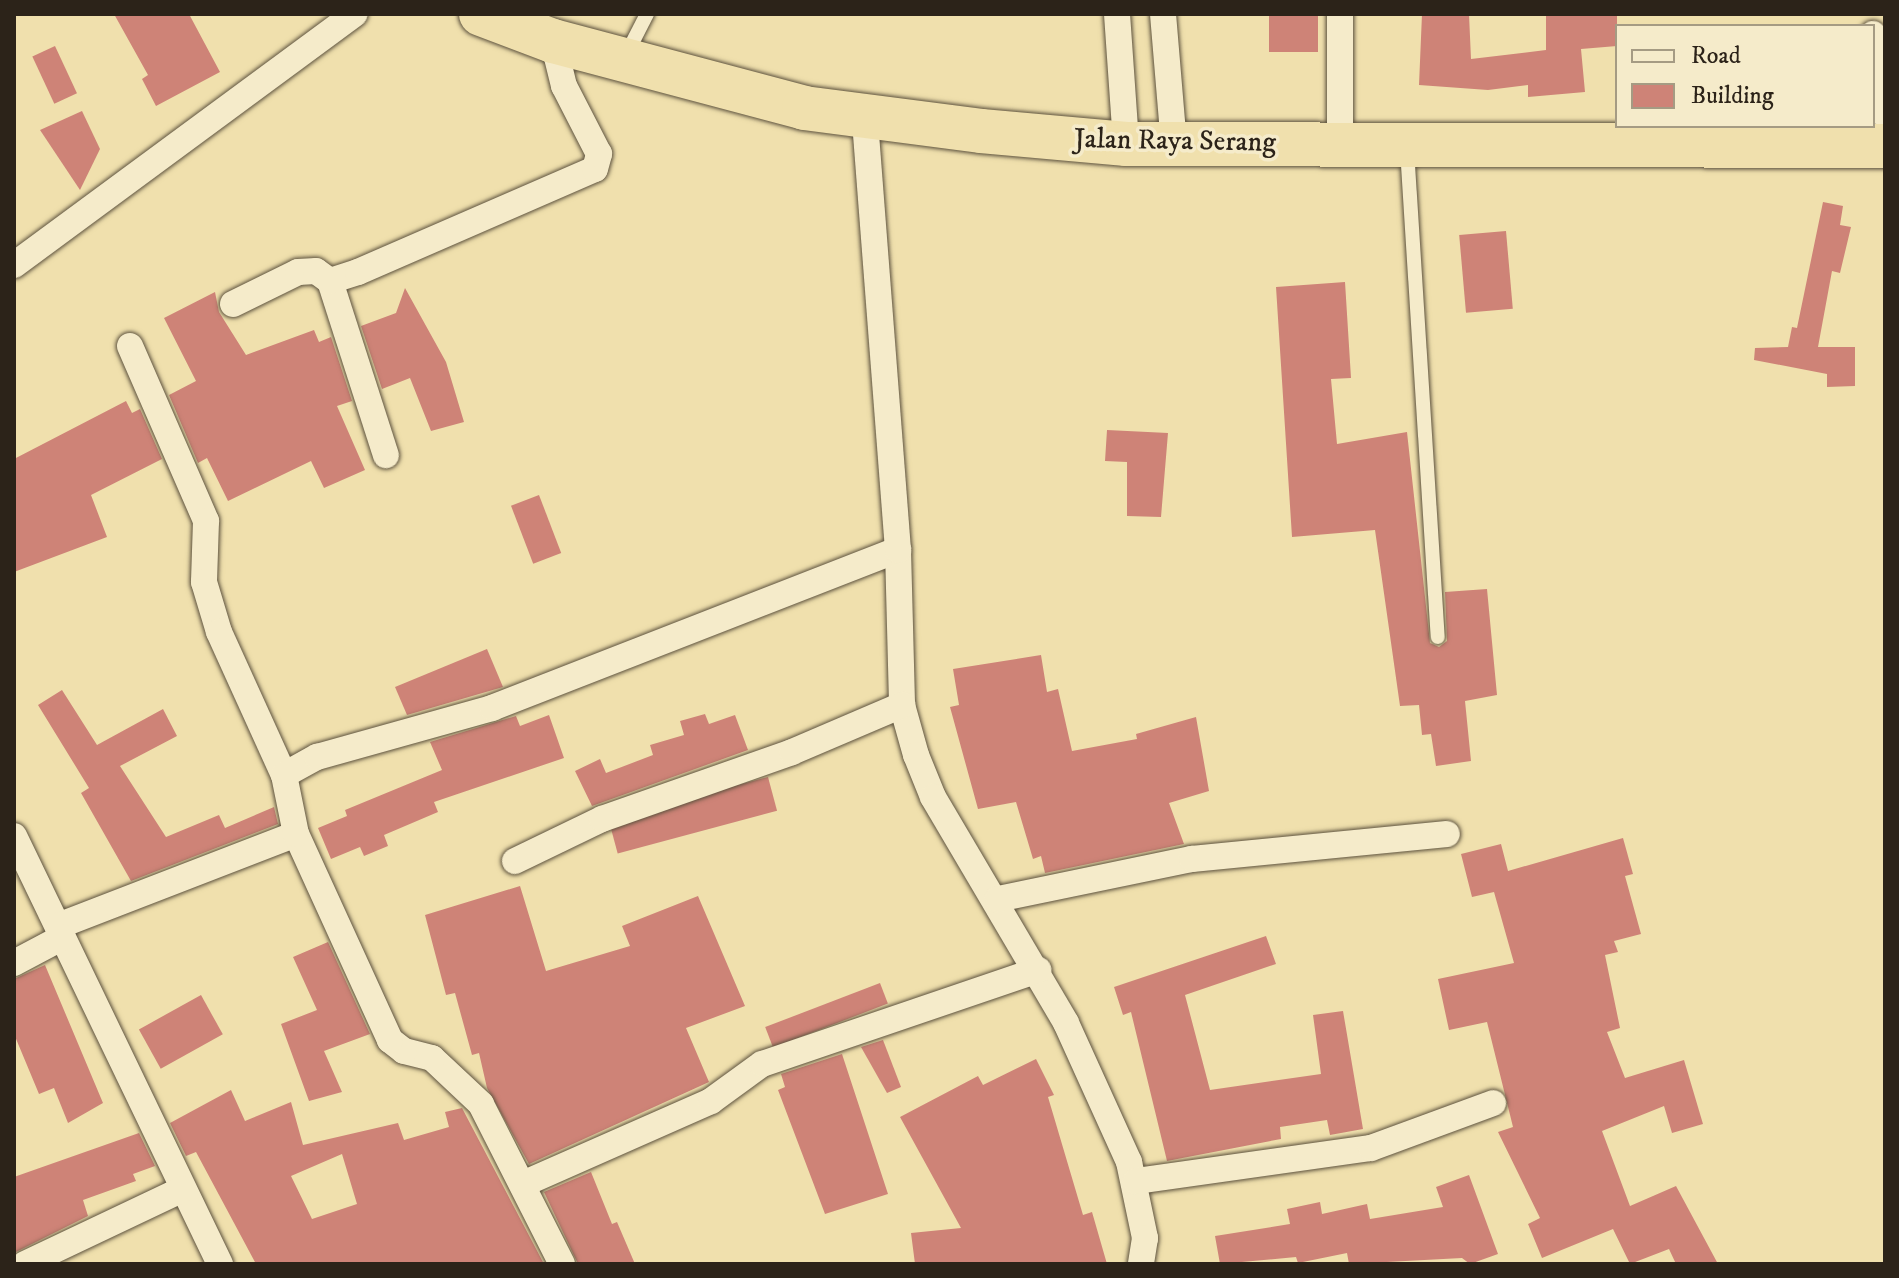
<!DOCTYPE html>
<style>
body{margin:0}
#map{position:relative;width:1899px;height:1278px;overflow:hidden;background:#f0e0ad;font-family:"IM FELL DW Pica",serif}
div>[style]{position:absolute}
.building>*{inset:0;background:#ce8377;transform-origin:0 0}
.roads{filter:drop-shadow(0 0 2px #5d523e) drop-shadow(0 0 2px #5d523e)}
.lane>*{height:14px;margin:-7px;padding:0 7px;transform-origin:7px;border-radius:7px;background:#f5ebca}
.street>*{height:26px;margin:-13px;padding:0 13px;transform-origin:13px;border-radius:13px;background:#f5ebca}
.highway>*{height:44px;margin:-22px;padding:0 22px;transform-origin:22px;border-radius:22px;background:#f0e0ad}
span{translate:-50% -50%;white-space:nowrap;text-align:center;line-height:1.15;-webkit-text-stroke:7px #f5ebca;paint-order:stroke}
.street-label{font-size:28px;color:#2c2319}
.frame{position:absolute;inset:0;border:16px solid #2c2319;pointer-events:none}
.legend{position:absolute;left:1615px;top:24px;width:260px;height:104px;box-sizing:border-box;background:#f5ebca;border:2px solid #a59b83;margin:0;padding:10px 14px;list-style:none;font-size:24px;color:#2c2319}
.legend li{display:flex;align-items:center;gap:16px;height:40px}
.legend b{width:40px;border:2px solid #a59b83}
</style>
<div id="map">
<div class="building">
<div style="clip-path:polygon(114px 14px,189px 14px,220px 72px,156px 106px,142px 79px,148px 75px)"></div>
<div style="left:1269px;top:14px;width:49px;height:38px"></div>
<div style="clip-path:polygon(1422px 14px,1469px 14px,1471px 59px,1546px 50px,1546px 14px,1617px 14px,1617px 46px,1581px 49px,1585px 92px,1528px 97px,1528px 85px,1488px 90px,1419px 85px)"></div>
<div style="left:55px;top:46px;width:52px;height:25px;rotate:65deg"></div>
<div style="clip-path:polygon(82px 111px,100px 149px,80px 190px,40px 130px)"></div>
<div style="clip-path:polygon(1823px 202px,1843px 206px,1840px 225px,1851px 227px,1840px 273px,1832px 271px,1818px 347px,1855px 347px,1855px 386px,1827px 387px,1827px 374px,1754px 360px,1755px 348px,1788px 347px,1792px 327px,1797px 328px)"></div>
<div style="left:1506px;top:231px;width:78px;height:47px;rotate:85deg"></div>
<div style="clip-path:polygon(1345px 282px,1351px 378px,1331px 379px,1337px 444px,1407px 432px,1430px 643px,1439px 647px,1447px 641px,1445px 592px,1487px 589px,1497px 695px,1465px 701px,1471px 761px,1436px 766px,1431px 734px,1422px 735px,1419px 705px,1400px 706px,1375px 530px,1292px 537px,1276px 287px)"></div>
<div style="clip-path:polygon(405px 288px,446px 362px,464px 422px,431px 431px,410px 378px,382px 389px,361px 326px,396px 313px)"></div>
<div style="clip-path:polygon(215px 292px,219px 312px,246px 355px,314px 330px,319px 342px,331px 337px,352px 401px,337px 406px,365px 470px,324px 488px,311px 461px,228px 501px,207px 458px,198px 463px,169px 395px,196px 381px,164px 318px)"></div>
<div style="clip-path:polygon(126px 401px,132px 413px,140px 409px,162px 459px,91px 495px,107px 537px,14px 572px,14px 459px)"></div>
<div style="clip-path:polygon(1107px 430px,1168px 433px,1161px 517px,1127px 516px,1127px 462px,1105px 461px)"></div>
<div style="left:539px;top:495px;width:62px;height:30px;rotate:69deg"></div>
<div style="clip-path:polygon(487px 649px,503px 687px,407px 715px,395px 687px)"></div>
<div style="clip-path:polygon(1041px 655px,1047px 692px,1058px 689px,1072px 751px,1137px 739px,1136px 734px,1196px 717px,1209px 791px,1169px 803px,1184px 844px,1045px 873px,1041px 856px,1033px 859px,1016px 802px,978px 809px,950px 707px,959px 705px,953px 669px)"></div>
<div style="clip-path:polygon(62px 690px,97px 745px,163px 709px,177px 736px,120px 766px,166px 837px,219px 815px,225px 828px,274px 807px,278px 824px,131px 881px,81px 793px,89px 788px,38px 705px)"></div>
<div style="clip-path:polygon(705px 714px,709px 724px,735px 715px,748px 750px,592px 806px,575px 771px,600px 759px,606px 773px,653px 755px,650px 745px,684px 735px,680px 721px)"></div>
<div style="clip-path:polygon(549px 715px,564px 758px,434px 802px,438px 812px,384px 835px,388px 846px,364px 856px,360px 847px,331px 859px,318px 828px,347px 816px,345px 810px,442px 770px,430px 742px,516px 716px,520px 726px)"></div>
<div style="left:768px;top:777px;width:35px;height:165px;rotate:75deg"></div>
<div style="clip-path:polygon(1623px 838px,1633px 874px,1625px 876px,1641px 934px,1614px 941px,1618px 952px,1605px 955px,1620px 1028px,1607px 1032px,1625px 1078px,1684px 1060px,1703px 1124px,1672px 1133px,1664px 1106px,1602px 1131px,1630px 1206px,1676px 1186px,1718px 1264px,1676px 1264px,1669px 1249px,1630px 1264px,1613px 1229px,1542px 1258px,1528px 1224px,1540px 1218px,1498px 1132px,1513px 1127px,1487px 1022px,1449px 1030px,1438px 979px,1514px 963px,1494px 892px,1472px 897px,1461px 854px,1501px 844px,1508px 871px)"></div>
<div style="clip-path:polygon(520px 886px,546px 971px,630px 946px,622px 926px,698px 896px,745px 1006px,686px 1028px,709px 1082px,529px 1164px,487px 1088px,479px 1053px,472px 1055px,455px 993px,446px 995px,425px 915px)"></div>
<div style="clip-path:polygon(1266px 936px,1276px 964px,1185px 995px,1210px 1090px,1321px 1074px,1313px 1015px,1343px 1011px,1363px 1129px,1330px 1135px,1327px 1120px,1280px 1127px,1281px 1139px,1167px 1161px,1131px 1012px,1123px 1015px,1114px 987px)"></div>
<div style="clip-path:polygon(328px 942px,370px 1034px,324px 1051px,342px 1092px,309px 1101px,281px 1024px,317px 1010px,293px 957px)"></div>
<div style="clip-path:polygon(45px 965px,103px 1103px,68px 1123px,54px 1088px,39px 1094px,14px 1034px,14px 979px)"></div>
<div style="left:880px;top:983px;width:22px;height:123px;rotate:69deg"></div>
<div style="left:201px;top:995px;width:45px;height:71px;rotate:61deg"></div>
<div style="clip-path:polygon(883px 1040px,901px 1087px,887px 1093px,861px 1047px)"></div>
<div style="clip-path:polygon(842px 1054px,888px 1194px,825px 1214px,778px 1090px,785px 1087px,781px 1074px)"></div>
<div style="clip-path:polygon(1036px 1059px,1054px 1095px,1048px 1097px,1083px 1215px,1092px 1212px,1107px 1264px,915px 1264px,911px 1233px,961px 1228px,900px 1117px,978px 1076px,983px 1085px)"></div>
<div style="clip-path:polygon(evenodd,231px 1090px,245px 1121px,291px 1102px,303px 1145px,398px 1123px,404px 1140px,449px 1127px,445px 1112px,462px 1108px,544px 1264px,256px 1264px,196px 1152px,186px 1156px,170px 1123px,231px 1090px,342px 1154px,357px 1204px,312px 1219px,291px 1176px,342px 1154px)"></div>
<div style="clip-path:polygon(139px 1133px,155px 1166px,133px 1174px,136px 1181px,83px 1200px,88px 1216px,16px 1252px,14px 1177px)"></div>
<div style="clip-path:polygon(591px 1172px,612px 1224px,617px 1222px,635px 1264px,578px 1264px,544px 1192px)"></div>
<div style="clip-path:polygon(1469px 1175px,1498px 1254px,1470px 1264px,1462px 1258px,1349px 1264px,1347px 1253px,1298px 1263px,1296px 1257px,1220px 1264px,1215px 1236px,1290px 1224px,1287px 1209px,1320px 1202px,1322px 1214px,1367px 1204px,1370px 1219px,1443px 1207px,1436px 1187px)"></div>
</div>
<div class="roads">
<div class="lane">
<div style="left:626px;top:55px;width:46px;rotate:-62.9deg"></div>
<div style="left:1407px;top:149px;width:489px;rotate:86.4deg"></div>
</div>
<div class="street">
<div style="left:1117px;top:14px;width:130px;rotate:86deg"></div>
<div style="left:1163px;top:14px;width:130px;rotate:85.2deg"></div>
<div style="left:1873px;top:34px;width:82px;rotate:81.6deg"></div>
<div style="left:1340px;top:143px;width:129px;rotate:-90deg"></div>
<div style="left:14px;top:265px;width:423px;rotate:-36.4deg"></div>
<div style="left:330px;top:281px;width:183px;rotate:72.2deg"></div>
<div style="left:233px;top:304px;width:72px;rotate:-26.2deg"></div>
<div style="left:298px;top:272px;width:18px;rotate:-3deg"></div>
<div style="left:316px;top:271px;width:17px;rotate:36deg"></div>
<div style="left:330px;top:281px;width:29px;rotate:-18deg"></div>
<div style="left:358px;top:272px;width:258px;rotate:-23.5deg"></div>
<div style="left:595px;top:169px;width:16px;rotate:-75deg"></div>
<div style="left:599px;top:154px;width:76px;rotate:-117.2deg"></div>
<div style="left:564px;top:86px;width:46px;rotate:-103.7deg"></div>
<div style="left:130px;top:346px;width:191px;rotate:66.5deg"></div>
<div style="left:206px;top:521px;width:61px;rotate:91.9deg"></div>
<div style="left:204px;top:582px;width:52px;rotate:73.3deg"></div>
<div style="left:219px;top:632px;width:157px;rotate:65.6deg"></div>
<div style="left:898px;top:550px;width:155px;rotate:88.5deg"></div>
<div style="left:902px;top:705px;width:52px;rotate:74.4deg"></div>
<div style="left:916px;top:755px;width:45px;rotate:68deg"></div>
<div style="left:933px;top:797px;width:262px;rotate:59.5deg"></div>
<div style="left:1066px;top:1023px;width:153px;rotate:65.6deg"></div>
<div style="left:1129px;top:1162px;width:78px;rotate:78.1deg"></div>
<div style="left:1145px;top:1238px;width:26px;rotate:99deg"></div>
<div style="left:14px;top:836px;width:475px;rotate:64.3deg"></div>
<div style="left:515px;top:861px;width:97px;rotate:-25.8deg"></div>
<div style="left:602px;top:819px;width:201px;rotate:-19.4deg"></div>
<div style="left:792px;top:752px;width:120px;rotate:-23.1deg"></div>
<div style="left:998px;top:899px;width:198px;rotate:-11.7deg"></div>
<div style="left:1192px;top:859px;width:256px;rotate:-5.6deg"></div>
<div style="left:58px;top:926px;width:255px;rotate:-21.1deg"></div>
<div style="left:14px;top:963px;width:55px;rotate:-28deg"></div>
<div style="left:1136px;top:1181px;width:237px;rotate:-8deg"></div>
<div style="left:1371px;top:1148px;width:130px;rotate:-20.2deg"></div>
<div style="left:523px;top:1184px;width:206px;rotate:-23.8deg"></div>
<div style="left:711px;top:1101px;width:63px;rotate:-36deg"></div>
<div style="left:762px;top:1064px;width:292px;rotate:-18.8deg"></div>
<div style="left:25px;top:1264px;width:175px;rotate:-25.4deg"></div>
<div style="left:562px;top:1264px;width:179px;rotate:-116.9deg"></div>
<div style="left:481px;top:1104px;width:67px;rotate:-136.8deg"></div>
<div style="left:432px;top:1058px;width:29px;rotate:-166deg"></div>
<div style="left:404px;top:1051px;width:18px;rotate:-142deg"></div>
<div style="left:390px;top:1040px;width:226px;rotate:-114.5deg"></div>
<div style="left:296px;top:834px;width:60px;rotate:-101.5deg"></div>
<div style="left:284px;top:775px;width:38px;rotate:-29deg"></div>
<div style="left:317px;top:757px;width:182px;rotate:-15.6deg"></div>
<div style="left:492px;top:708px;width:436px;rotate:-21.3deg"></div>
<div style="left:898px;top:550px;width:432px;rotate:-94.4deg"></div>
</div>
<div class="highway">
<div style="left:481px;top:14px;width:77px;rotate:20.6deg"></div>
<div style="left:553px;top:41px;width:260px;rotate:14.9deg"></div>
<div style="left:804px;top:108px;width:178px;rotate:7.4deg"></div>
<div style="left:981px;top:131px;width:146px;rotate:5.1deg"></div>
<div style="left:1126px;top:144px;width:759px;rotate:0.15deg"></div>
</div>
</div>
<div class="street-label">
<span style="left:1175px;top:141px;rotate:1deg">Jalan Raya Serang</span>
</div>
<div class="frame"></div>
<ul class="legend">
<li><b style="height:10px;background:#f5ebca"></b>Road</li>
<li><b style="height:22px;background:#ce8377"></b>Building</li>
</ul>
</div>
